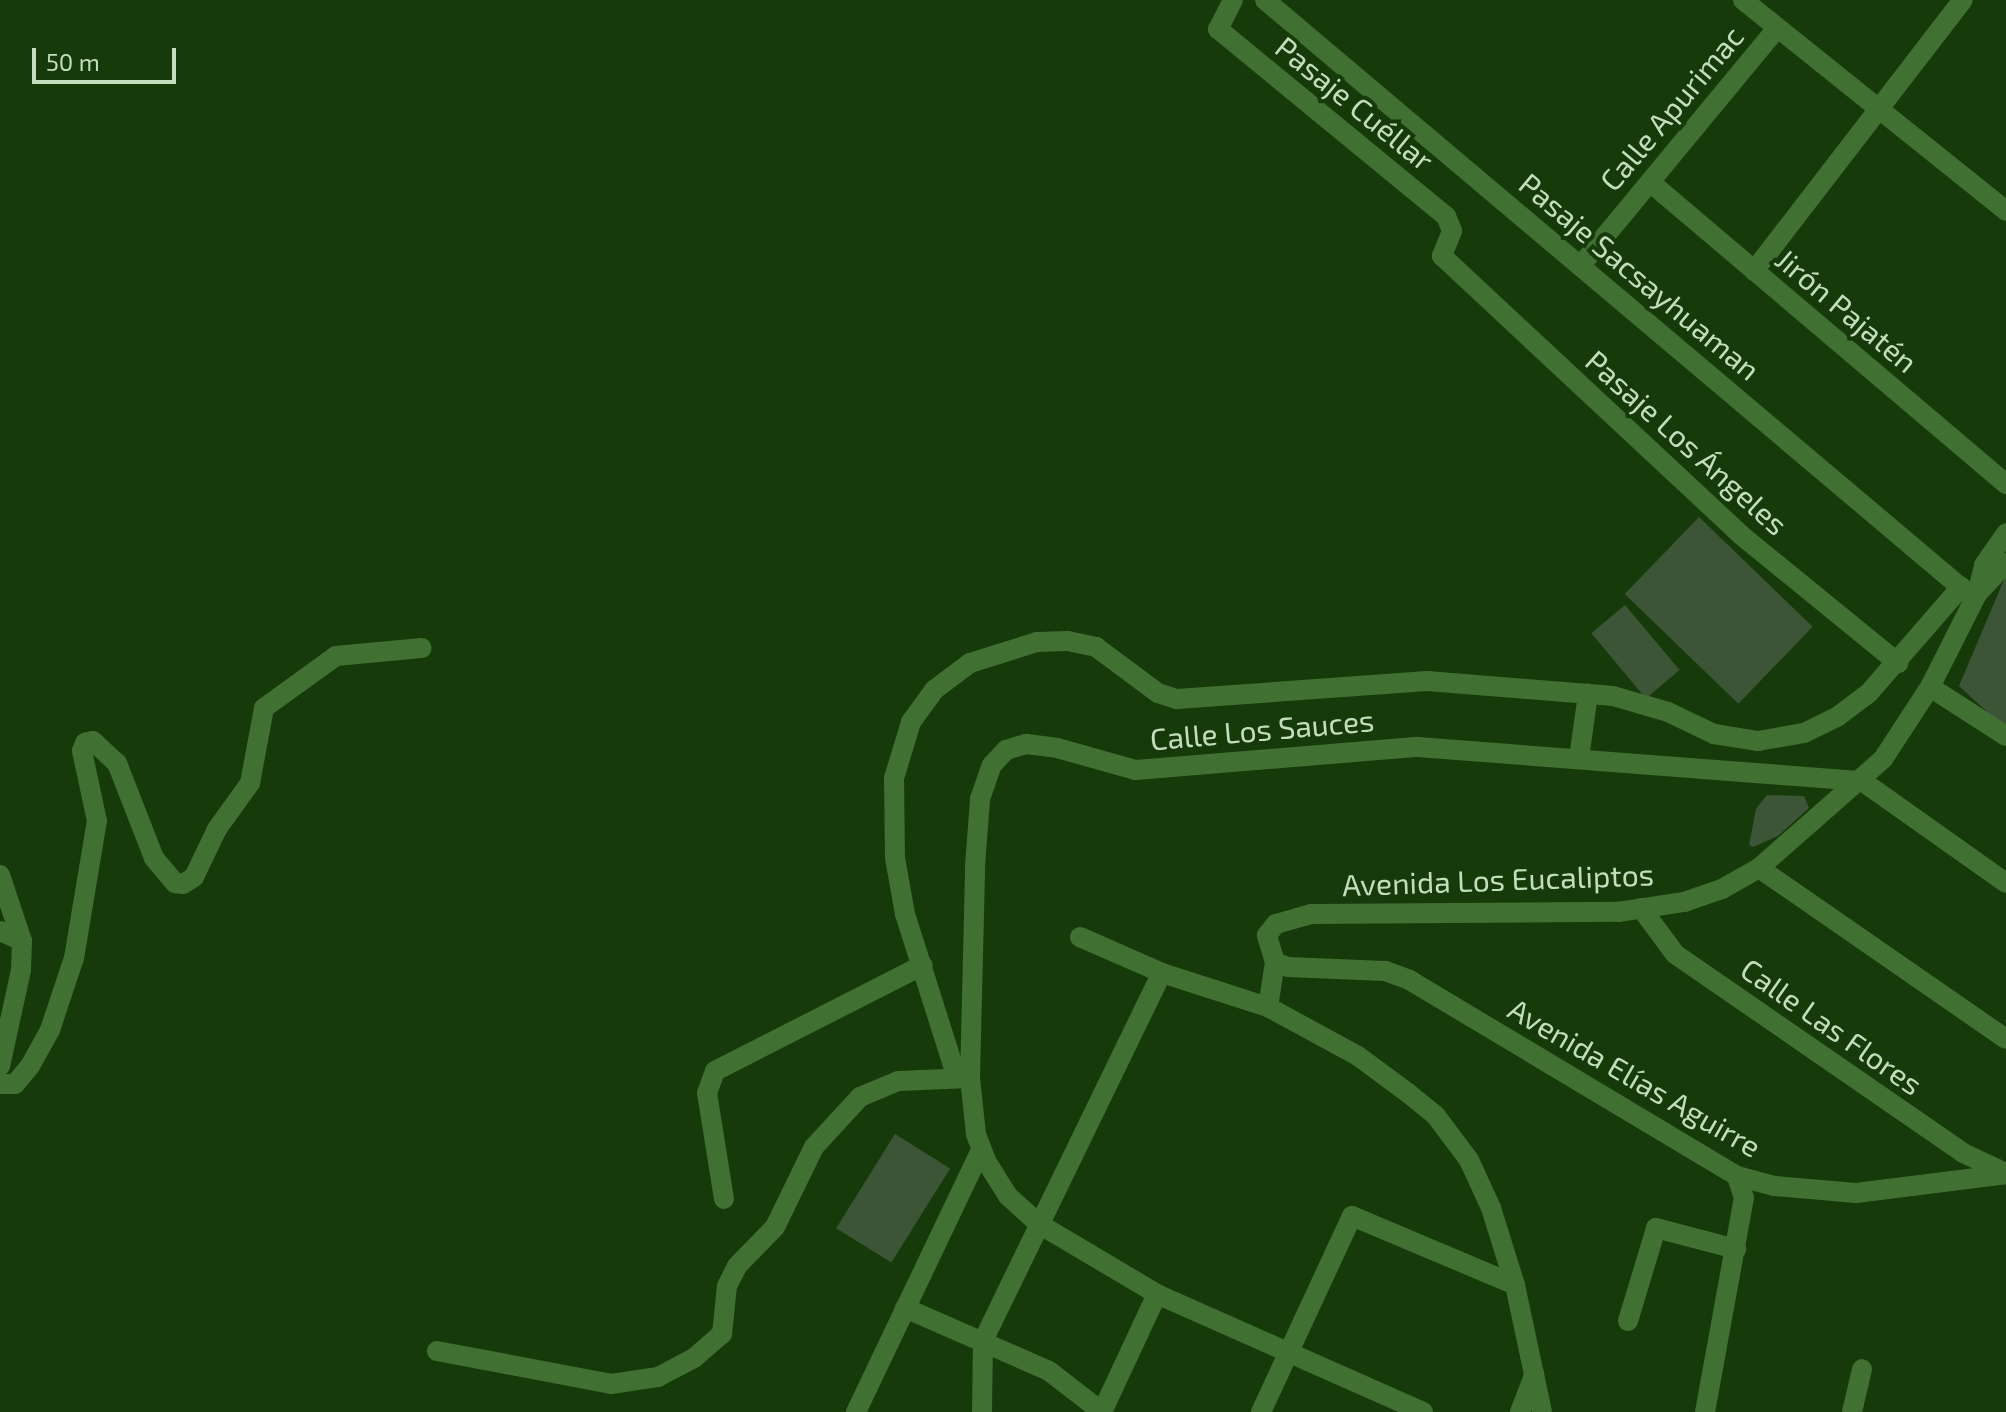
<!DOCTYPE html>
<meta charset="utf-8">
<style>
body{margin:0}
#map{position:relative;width:2006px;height:1412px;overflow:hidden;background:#163a0a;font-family:"Exo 2",sans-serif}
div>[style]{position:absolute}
.green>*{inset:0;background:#3d5537;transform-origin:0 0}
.street>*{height:20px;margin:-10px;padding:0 10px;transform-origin:10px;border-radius:10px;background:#407032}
.secondary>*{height:20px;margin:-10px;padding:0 10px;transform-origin:10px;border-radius:10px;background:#407032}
span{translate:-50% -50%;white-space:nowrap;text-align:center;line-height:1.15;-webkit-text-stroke:8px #163a0a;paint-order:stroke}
.street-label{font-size:30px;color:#c4debd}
.scale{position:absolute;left:32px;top:48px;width:144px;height:36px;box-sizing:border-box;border:4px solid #c4debd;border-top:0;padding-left:10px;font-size:24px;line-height:28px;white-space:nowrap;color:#c4debd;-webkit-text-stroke:6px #163a0a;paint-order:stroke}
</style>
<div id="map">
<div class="green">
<div style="left:1699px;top:517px;width:158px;height:107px;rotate:44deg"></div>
<div style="clip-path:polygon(2006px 575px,2006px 729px,1959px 686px)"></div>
<div style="left:1625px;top:605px;width:85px;height:44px;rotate:50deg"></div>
<div style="clip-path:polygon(1767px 795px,1804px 796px,1809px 808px,1778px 836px,1753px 847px,1749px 845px,1756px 809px)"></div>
<div style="left:895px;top:1134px;width:65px;height:111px;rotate:32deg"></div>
</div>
<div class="street">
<div style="left:1233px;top:0;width:33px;rotate:117deg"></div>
<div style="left:1218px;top:29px;width:295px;rotate:39.4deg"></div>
<div style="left:1446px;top:216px;width:16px;rotate:68deg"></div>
<div style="left:1452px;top:231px;width:27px;rotate:112deg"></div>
<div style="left:1442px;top:256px;width:409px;rotate:43deg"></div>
<div style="left:1741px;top:535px;width:203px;rotate:39.2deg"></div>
<div style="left:1265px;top:0;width:924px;rotate:40.17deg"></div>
<div style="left:1743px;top:0;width:337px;rotate:38.7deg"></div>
<div style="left:1650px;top:182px;width:467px;rotate:40.3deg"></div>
<div style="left:1582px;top:264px;width:306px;rotate:-50.4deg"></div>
<div style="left:1754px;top:271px;width:342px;rotate:-52.4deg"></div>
<div style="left:1930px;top:687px;width:90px;rotate:32.8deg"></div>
<div style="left:1579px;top:758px;width:65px;rotate:-82deg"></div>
<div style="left:1759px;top:868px;width:300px;rotate:34.7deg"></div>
<div style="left:0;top:875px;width:70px;rotate:71.6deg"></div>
<div style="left:22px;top:941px;width:29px;rotate:92deg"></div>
<div style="left:21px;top:970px;width:98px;rotate:102.3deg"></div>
<div style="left:1641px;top:908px;width:57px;rotate:53.5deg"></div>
<div style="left:1675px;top:954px;width:350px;rotate:34.6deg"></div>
<div style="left:1963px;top:1153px;width:47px;rotate:24.9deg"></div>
<div style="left:0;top:931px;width:24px;rotate:24deg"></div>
<div style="left:1080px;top:937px;width:90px;rotate:23.7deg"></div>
<div style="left:1162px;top:973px;width:111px;rotate:17.8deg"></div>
<div style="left:1275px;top:962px;width:46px;rotate:98.8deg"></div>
<div style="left:1268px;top:1007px;width:102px;rotate:28.6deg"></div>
<div style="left:1358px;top:1056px;width:62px;rotate:36.5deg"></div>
<div style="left:1408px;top:1093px;width:36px;rotate:39deg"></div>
<div style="left:1436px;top:1116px;width:55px;rotate:53.1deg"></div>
<div style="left:1469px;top:1160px;width:53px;rotate:65.4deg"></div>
<div style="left:1491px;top:1208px;width:81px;rotate:72.7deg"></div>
<div style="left:1515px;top:1285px;width:130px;rotate:78deg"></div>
<div style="left:957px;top:1078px;width:172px;rotate:-107.6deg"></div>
<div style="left:905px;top:914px;width:57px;rotate:-100.1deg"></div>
<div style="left:895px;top:858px;width:80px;rotate:-90.7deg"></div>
<div style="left:894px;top:778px;width:59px;rotate:-73.1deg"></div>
<div style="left:911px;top:722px;width:39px;rotate:-54deg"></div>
<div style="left:934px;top:690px;width:45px;rotate:-36.9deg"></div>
<div style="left:970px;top:663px;width:70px;rotate:-17.4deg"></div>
<div style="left:1037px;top:642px;width:31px;rotate:-2deg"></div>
<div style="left:1068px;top:641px;width:29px;rotate:12deg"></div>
<div style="left:1096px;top:647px;width:77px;rotate:36.6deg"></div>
<div style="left:1158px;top:693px;width:20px;rotate:18deg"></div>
<div style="left:1177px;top:699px;width:251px;rotate:-4.1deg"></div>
<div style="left:1427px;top:681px;width:187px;rotate:4.6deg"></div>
<div style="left:1613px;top:696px;width:57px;rotate:16.2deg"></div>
<div style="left:1668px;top:712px;width:51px;rotate:25.6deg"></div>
<div style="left:1714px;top:734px;width:45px;rotate:9deg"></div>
<div style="left:1758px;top:741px;width:47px;rotate:-9.9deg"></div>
<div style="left:1804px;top:733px;width:37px;rotate:-26deg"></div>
<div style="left:1837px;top:717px;width:39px;rotate:-37deg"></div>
<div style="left:1868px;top:694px;width:142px;rotate:-49deg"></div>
<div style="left:0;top:1084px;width:15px"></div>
<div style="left:15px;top:1084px;width:23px;rotate:-50deg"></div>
<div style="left:30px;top:1066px;width:41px;rotate:-60.9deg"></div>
<div style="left:50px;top:1030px;width:76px;rotate:-71.6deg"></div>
<div style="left:74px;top:958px;width:139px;rotate:-80.5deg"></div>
<div style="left:97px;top:821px;width:72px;rotate:-102.1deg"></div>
<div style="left:82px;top:751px;width:9px;rotate:-69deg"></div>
<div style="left:85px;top:743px;width:8px;rotate:-14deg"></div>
<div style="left:93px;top:741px;width:33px;rotate:43deg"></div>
<div style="left:117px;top:763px;width:102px;rotate:68.7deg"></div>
<div style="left:154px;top:858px;width:33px;rotate:50deg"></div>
<div style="left:175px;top:883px;width:8px;rotate:7deg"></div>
<div style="left:183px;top:884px;width:13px;rotate:-32deg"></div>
<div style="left:194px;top:877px;width:53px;rotate:-64.4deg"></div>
<div style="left:217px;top:829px;width:57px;rotate:-54.3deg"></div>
<div style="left:250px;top:783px;width:76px;rotate:-79.4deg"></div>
<div style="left:264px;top:708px;width:89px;rotate:-35.8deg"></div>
<div style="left:336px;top:656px;width:86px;rotate:-5.3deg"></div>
<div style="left:1737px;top:1176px;width:39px;rotate:15deg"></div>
<div style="left:1775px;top:1186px;width:81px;rotate:4.9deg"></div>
<div style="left:1856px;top:1193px;width:151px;rotate:-7.2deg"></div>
<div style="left:724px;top:1199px;width:107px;rotate:-99.1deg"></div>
<div style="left:707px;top:1093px;width:23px;rotate:-70deg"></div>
<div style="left:715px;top:1071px;width:233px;rotate:-27deg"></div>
<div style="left:905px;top:1308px;width:157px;rotate:23.6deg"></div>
<div style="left:1049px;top:1371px;width:67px;rotate:37.7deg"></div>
<div style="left:1628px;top:1321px;width:97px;rotate:-73.2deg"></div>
<div style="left:1656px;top:1228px;width:83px;rotate:14.7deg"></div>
<div style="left:437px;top:1351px;width:177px;rotate:10.7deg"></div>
<div style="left:611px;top:1384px;width:48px;rotate:-8.5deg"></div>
<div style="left:658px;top:1377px;width:41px;rotate:-27.8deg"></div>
<div style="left:694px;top:1358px;width:37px;rotate:-41deg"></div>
<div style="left:722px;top:1334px;width:48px;rotate:-84.1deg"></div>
<div style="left:727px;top:1286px;width:22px;rotate:-63deg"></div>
<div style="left:737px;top:1266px;width:54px;rotate:-45.7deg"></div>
<div style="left:775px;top:1227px;width:89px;rotate:-64deg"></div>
<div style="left:814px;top:1147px;width:68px;rotate:-47.4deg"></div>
<div style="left:860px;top:1097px;width:41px;rotate:-22.8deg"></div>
<div style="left:898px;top:1081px;width:72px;rotate:-2.4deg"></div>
<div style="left:856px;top:1412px;width:290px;rotate:-64.5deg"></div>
<div style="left:982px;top:1412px;width:71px;rotate:-89.2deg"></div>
<div style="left:983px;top:1341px;width:409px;rotate:-64.1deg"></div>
<div style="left:1102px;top:1412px;width:130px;rotate:-65deg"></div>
<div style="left:1261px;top:1412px;width:216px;rotate:-65.1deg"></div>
<div style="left:1352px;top:1216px;width:177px;rotate:22.9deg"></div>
<div style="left:1423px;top:1412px;width:291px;rotate:-156.1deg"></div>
<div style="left:1157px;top:1294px;width:137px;rotate:-149.3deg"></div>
<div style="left:1039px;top:1224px;width:42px;rotate:-137.9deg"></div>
<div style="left:1008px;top:1196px;width:39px;rotate:-122deg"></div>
<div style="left:987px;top:1163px;width:31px;rotate:-111deg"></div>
<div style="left:976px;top:1134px;width:56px;rotate:-96.1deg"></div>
<div style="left:970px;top:1078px;width:212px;rotate:-88.6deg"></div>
<div style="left:975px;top:866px;width:67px;rotate:-85.7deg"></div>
<div style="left:980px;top:799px;width:36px;rotate:-71deg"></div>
<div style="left:992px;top:765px;width:21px;rotate:-47deg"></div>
<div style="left:1006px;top:750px;width:21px;rotate:-17deg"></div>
<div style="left:1026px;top:744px;width:31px;rotate:7deg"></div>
<div style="left:1057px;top:748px;width:82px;rotate:15.6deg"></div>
<div style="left:1136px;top:770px;width:283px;rotate:-4.7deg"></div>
<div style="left:1418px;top:747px;width:445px;rotate:4.4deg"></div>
<div style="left:1862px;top:781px;width:176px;rotate:35.3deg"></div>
<div style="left:1520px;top:1412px;width:40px;rotate:-69deg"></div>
<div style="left:1852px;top:1412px;width:44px;rotate:-76.9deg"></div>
</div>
<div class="secondary">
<div style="left:1977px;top:594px;width:42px;rotate:-46.9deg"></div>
<div style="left:1705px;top:1412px;width:218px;rotate:-79.7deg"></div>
<div style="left:1744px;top:1198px;width:23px;rotate:-108deg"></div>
<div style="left:1737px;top:1176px;width:381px;rotate:-149.1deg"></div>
<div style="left:1410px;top:980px;width:27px;rotate:-160deg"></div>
<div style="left:1385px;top:971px;width:97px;rotate:-177.6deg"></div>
<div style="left:1288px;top:967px;width:14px;rotate:-159deg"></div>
<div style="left:1275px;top:962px;width:28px;rotate:-107deg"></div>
<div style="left:1267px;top:935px;width:14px;rotate:-51deg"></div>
<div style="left:1276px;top:924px;width:36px;rotate:-16deg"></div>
<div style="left:1311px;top:914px;width:307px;rotate:-0.4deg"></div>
<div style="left:1618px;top:912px;width:67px;rotate:-8.6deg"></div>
<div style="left:1684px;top:902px;width:40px;rotate:-18.9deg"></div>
<div style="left:1722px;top:889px;width:43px;rotate:-29.6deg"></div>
<div style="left:1759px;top:868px;width:165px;rotate:-41.3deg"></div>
<div style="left:1883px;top:759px;width:86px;rotate:-56.9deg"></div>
<div style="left:1930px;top:687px;width:104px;rotate:-63.2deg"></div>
<div style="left:1977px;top:594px;width:30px;rotate:-76deg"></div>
<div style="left:1984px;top:565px;width:39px;rotate:-55deg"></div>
</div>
<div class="street-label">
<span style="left:1355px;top:103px;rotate:39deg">Pasaje Cuéllar</span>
<span style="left:1671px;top:108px;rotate:-50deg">Calle Apurimac</span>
<span style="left:1640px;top:276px;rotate:40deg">Pasaje Sacsayhuaman</span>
<span style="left:1847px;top:310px;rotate:40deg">Jirón Pajatén</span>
<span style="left:1687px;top:442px;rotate:42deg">Pasaje Los Ángeles</span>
<span style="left:1262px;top:729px;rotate:-5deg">Calle Los Sauces</span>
<span style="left:1498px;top:879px;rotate:-2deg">Avenida Los Eucaliptos</span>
<span style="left:1832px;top:1026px;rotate:35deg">Calle Las Flores</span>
<span style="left:1635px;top:1077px;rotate:30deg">Avenida Elías Aguirre</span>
</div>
<div class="scale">50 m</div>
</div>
